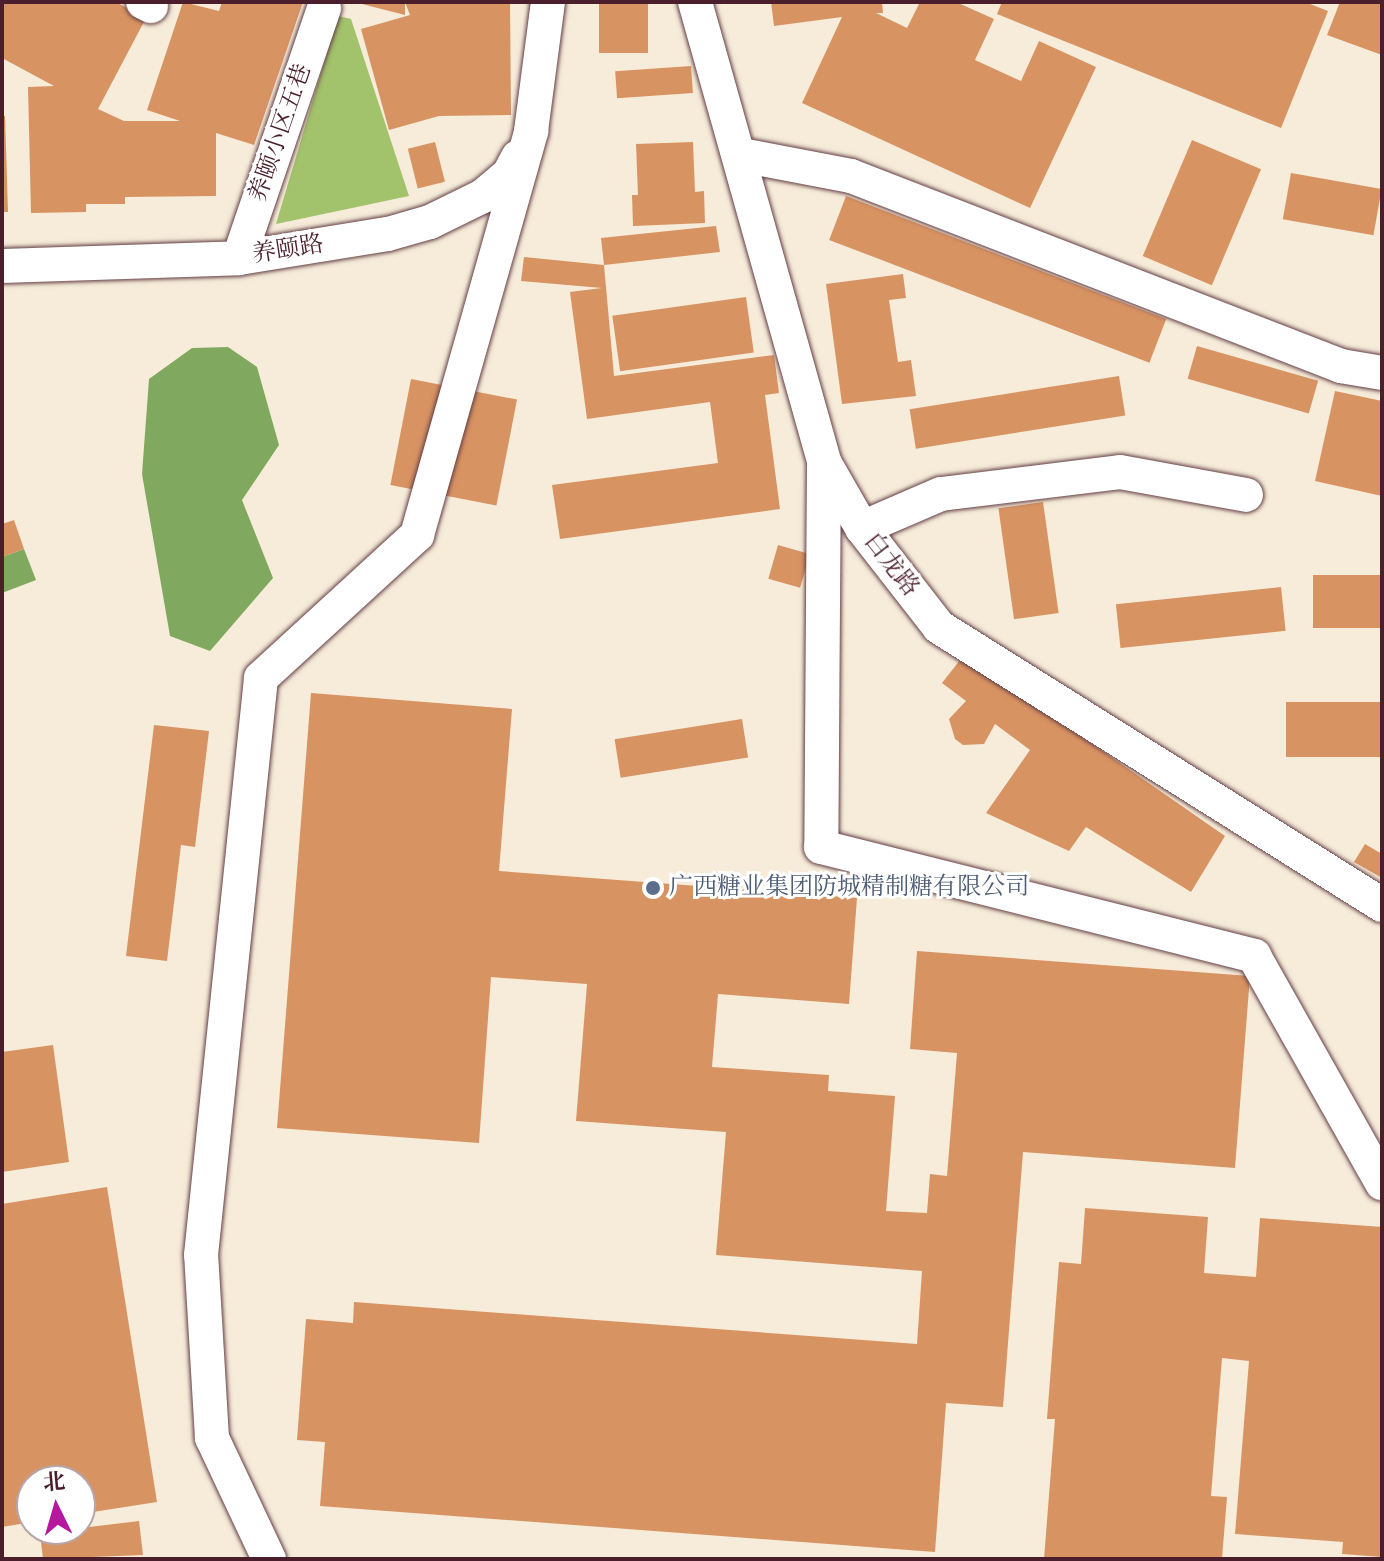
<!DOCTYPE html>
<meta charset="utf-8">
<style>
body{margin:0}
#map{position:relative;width:1384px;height:1561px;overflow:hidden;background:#f6ecd9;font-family:"Libre Bodoni","Noto Serif SC",serif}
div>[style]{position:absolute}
.green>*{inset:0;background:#a2c26b}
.forest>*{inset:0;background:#81a85f}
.building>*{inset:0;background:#d89362;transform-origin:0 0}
.roads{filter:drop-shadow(0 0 2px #643e45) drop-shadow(0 0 2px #643e45)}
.minor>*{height:34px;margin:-17px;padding:0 17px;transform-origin:17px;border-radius:17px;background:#fff}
.dots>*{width:22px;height:22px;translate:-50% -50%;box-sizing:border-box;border:4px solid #fff;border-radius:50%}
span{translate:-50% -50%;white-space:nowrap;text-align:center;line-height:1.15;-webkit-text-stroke:6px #fff;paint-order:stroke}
.street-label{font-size:24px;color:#4a1f2b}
.service-label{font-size:24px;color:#4e5e75}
.left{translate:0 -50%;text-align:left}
.frame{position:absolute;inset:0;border:4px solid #4a1f2b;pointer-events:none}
.north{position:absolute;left:16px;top:1465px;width:80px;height:80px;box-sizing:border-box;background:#fff;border:2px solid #b7a5aa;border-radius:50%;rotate:355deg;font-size:22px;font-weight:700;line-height:32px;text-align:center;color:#4a1f2b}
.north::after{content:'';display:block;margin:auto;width:28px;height:36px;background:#b5179e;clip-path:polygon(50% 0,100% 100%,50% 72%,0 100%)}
</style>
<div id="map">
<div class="green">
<div style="clip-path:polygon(338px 16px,351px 19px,409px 196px,276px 224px)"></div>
</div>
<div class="forest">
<div style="clip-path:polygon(228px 347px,257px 367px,279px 445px,242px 500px,273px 578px,210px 651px,170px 636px,142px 474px,149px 379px,192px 348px)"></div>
<div style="clip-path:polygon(24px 549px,36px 580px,2px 593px,2px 557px)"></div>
</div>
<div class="building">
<div style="clip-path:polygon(2px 2px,116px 2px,146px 18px,98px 109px,124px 121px,180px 121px,147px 110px,183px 2px,219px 11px,222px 2px,303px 2px,254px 145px,216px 133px,216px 196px,125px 197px,125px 204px,86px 204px,86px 212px,31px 213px,28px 87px,54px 86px,2px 58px)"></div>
<div style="clip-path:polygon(358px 2px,405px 2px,405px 15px,358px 3px)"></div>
<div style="clip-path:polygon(405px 2px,510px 2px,511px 115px,439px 116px,389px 130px,361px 29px,410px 15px)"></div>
<div style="left:599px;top:2px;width:49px;height:51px"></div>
<div style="clip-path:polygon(771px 2px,882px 2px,883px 13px,876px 13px,907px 28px,920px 2px,956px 2px,994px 19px,975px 60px,1021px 81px,1039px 41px,1096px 67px,1030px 208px,802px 103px,842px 17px,774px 26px)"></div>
<div style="clip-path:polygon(1002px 2px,1305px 2px,1328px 11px,1281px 128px,997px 14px)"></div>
<div style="clip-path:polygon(1340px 2px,1382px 2px,1382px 55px,1327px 35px)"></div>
<div style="left:691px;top:66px;width:27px;height:76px;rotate:86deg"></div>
<div style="clip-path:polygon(2px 116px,5px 116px,8px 212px,2px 212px)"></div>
<div style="left:1192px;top:140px;width:75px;height:126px;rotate:23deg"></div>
<div style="left:435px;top:142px;width:41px;height:28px;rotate:76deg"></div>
<div style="clip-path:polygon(693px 142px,695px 192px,704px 191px,705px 223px,633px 226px,632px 195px,638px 195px,636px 144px)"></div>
<div style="left:1291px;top:173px;width:92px;height:47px;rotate:10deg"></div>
<div style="left:846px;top:196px;width:343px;height:47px;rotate:21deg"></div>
<div style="clip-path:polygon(716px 226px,720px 252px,604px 265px,614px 376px,774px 355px,779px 393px,765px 395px,780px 509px,560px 539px,552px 485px,718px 463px,710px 402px,587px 419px,570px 292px,602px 288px,521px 281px,524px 257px,604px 265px,601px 238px)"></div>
<div style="clip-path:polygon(903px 274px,906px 298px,889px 300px,898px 362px,911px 360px,916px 396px,842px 404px,826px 284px)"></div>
<div style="left:746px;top:297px;width:56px;height:135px;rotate:82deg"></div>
<div style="left:1197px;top:346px;width:126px;height:34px;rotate:16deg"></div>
<div style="left:1119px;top:376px;width:40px;height:212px;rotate:81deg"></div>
<div style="left:411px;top:379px;width:108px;height:108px;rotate:11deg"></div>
<div style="clip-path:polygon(1335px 391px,1382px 401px,1382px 496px,1315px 481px)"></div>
<div style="left:1043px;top:502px;width:112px;height:45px;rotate:82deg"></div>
<div style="clip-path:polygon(14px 520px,24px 549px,2px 557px,2px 524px)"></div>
<div style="left:778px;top:545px;width:33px;height:35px;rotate:16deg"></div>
<div style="left:1382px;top:575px;width:53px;height:69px;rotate:90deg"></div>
<div style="left:1281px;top:587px;width:44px;height:166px;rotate:84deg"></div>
<div style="clip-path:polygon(964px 655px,1225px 836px,1191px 892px,1086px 827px,1069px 851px,986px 813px,1030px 750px,995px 724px,984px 744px,963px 745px,955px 739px,949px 719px,966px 701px,942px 683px)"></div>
<div style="clip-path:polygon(311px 693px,512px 709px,499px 871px,857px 898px,849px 1004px,718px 994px,712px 1067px,829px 1075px,828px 1091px,895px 1096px,886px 1211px,927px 1213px,930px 1174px,947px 1176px,957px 1053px,910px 1049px,917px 951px,1250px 976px,1235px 1168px,1023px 1152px,1003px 1407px,946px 1403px,935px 1552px,320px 1506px,325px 1442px,297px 1440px,306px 1319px,353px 1323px,354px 1302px,917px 1344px,922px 1271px,716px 1255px,726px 1132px,576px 1121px,587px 984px,491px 977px,479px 1143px,277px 1128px)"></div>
<div style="left:1382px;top:702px;width:55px;height:96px;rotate:90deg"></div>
<div style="left:742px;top:719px;width:39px;height:129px;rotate:81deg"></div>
<div style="clip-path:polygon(154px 725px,209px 731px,195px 847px,181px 845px,167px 961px,126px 956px)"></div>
<div style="clip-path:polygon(1365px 844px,1382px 854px,1382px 878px,1354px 862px)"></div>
<div style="clip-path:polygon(53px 1045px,69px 1162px,2px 1172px,2px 1052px)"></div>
<div style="clip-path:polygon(107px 1187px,157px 1502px,80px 1514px,80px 1481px,32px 1481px,32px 1522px,2px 1527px,2px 1204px)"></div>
<div style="clip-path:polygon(1085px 1208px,1208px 1217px,1204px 1273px,1256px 1277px,1260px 1218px,1382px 1227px,1382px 1557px,1342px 1554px,1343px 1542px,1235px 1534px,1249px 1361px,1222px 1358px,1211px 1496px,1227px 1497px,1222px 1559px,1044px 1559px,1055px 1419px,1047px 1419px,1059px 1262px,1081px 1264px)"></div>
<div style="clip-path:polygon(139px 1521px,143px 1555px,43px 1559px,40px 1533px)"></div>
</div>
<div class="roads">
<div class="minor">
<div style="left:143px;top:2px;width:9px;rotate:27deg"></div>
<div style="left:695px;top:2px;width:478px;rotate:74.3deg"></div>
<div style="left:824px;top:462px;width:76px;rotate:60.1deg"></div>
<div style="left:862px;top:528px;width:125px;rotate:52.1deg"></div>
<div style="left:939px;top:627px;width:523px;rotate:32.11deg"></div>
<div style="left:741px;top:155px;width:112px;rotate:10.8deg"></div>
<div style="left:851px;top:176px;width:526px;rotate:21.19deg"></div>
<div style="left:1341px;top:366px;width:42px;rotate:9.7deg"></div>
<div style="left:239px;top:258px;width:264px;rotate:-71.2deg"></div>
<div style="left:2px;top:266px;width:237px;rotate:-1.9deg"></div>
<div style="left:239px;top:258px;width:151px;rotate:-9.2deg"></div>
<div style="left:388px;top:234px;width:44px;rotate:-15.9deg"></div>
<div style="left:430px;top:222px;width:59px;rotate:-26.1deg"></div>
<div style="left:483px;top:196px;width:34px;rotate:-40deg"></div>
<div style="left:509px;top:174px;width:19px;rotate:-62deg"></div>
<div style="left:824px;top:462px;width:385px;rotate:90.4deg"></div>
<div style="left:821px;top:847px;width:447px;rotate:14.1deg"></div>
<div style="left:1254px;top:956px;width:261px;rotate:60.6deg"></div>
<div style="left:862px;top:528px;width:86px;rotate:-23.3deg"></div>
<div style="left:941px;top:494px;width:180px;rotate:-7deg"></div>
<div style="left:1120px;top:472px;width:128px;rotate:10.3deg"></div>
<div style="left:269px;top:1559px;width:134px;rotate:-115.2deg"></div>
<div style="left:212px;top:1438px;width:183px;rotate:-93.4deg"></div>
<div style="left:201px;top:1255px;width:580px;rotate:-84.06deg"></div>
<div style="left:261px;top:678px;width:212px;rotate:-42.5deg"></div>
<div style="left:417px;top:535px;width:420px;rotate:-74.2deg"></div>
<div style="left:531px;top:131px;width:130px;rotate:-82.5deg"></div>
</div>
</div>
<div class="dots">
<div style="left:653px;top:888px;background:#5c6f8a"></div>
</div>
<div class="street-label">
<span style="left:281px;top:133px;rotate:-71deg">养颐小区五巷</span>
<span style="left:288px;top:250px;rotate:-9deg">养颐路</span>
<span style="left:891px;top:565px;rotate:52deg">白龙路</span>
</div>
<div class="service-label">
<span class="left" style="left:669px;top:888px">广西糖业集团防城精制糖有限公司</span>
</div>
<div class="frame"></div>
<div class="north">北</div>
</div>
